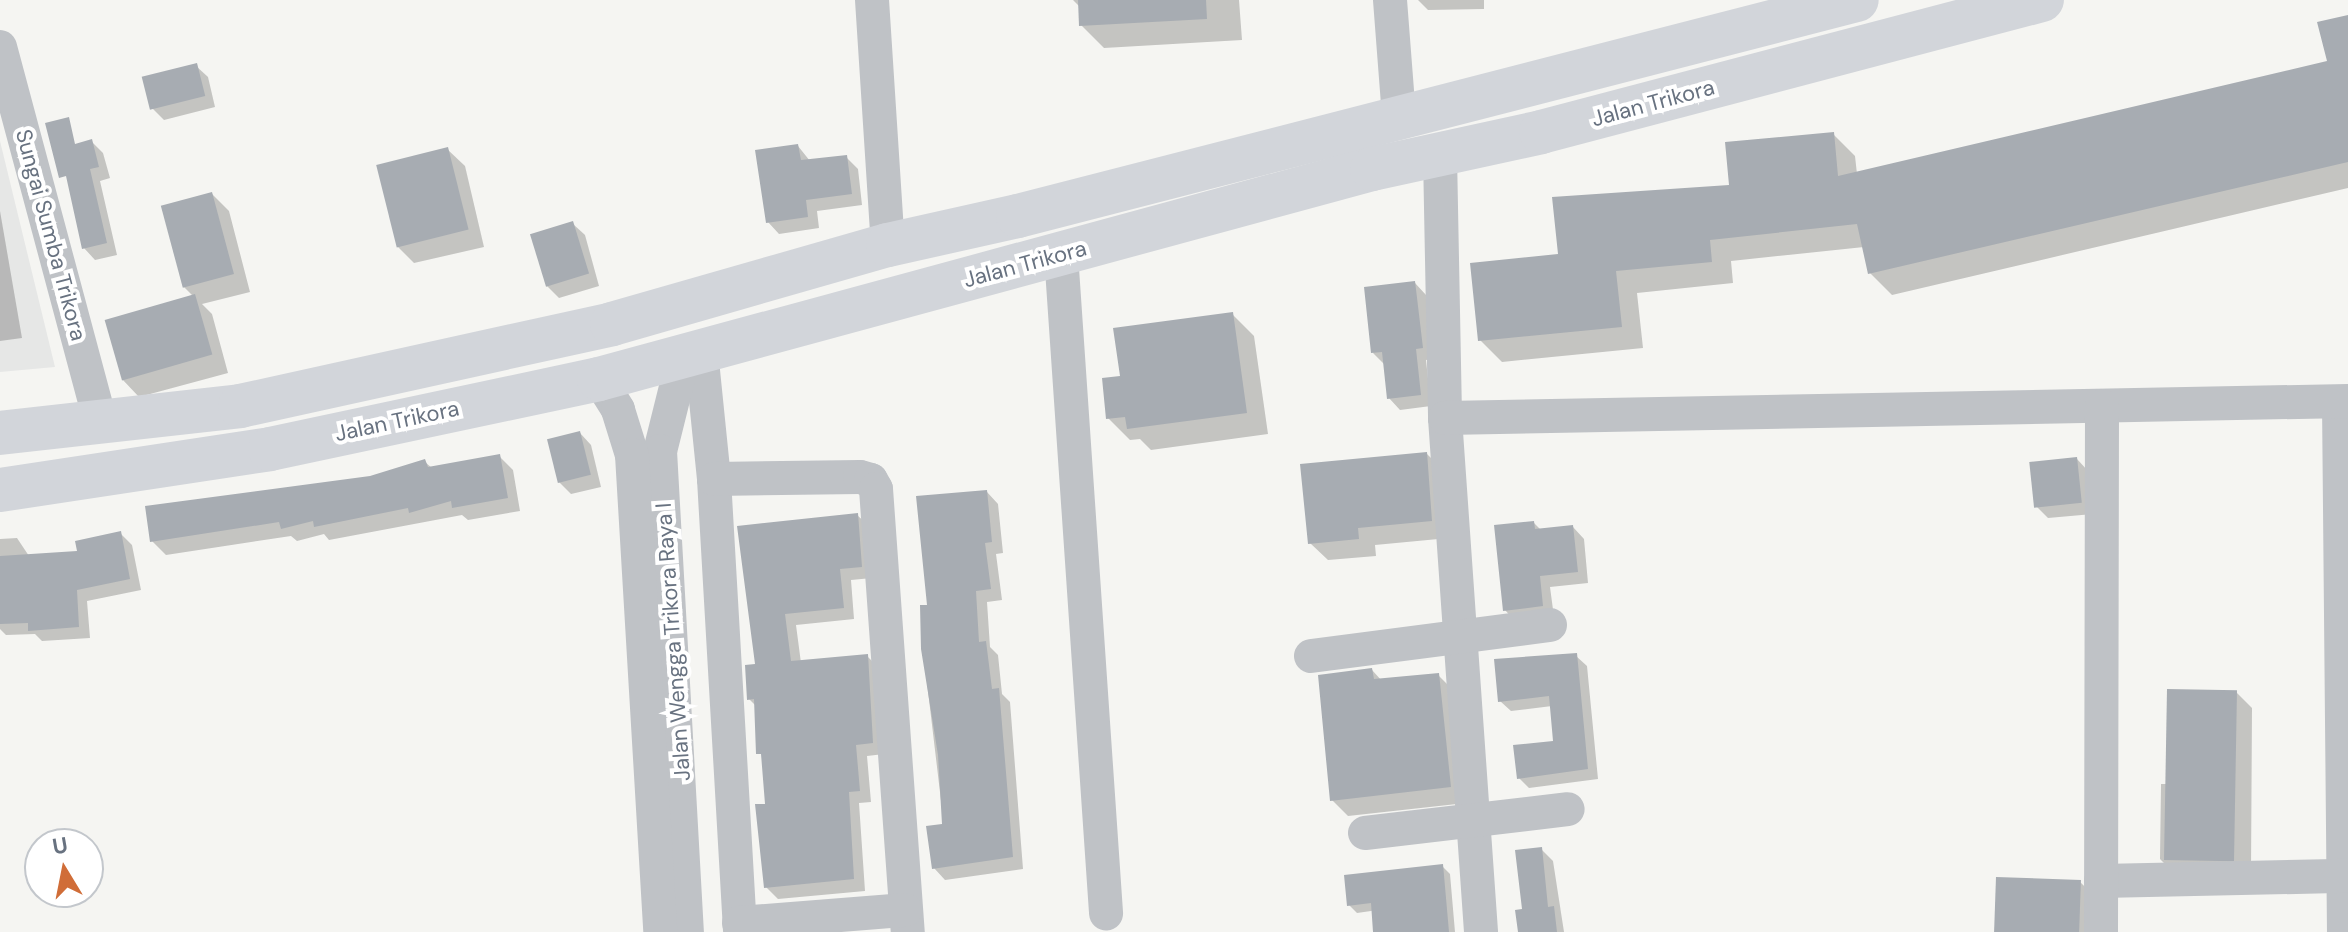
<!DOCTYPE html>
<style>
body{margin:0}
#map{position:relative;width:2348px;height:932px;overflow:hidden;background:#f5f5f2;font-family:"DM Sans",sans-serif}
div>[style]{position:absolute}
.built>*{inset:0;background:#e6e7e6}
.shadow>*{inset:0;background:#0003}
.building>*{inset:0;background:#a7acb2;transform-origin:0 0}
.street>*{height:34px;margin:-17px;padding:0 17px;transform-origin:17px;border-radius:17px;background:#bfc2c6}
.primary>*{height:44px;margin:-22px;padding:0 22px;transform-origin:22px;border-radius:22px;background:#d2d5da}
span{translate:-50% -50%;white-space:nowrap;text-align:center;line-height:1.15;-webkit-text-stroke:8px #fff;paint-order:stroke}
.street-label{font-size:22px;color:#687280}
.north{position:absolute;left:24px;top:828px;width:80px;height:80px;box-sizing:border-box;background:#fff;border:2px solid #c3c7cc;border-radius:50%;rotate:350deg;font-size:22px;font-weight:700;line-height:32px;text-align:center;color:#687280}
.north::after{content:'';display:block;margin:auto;width:28px;height:36px;background:#d06d38;clip-path:polygon(50% 0,100% 100%,50% 72%,0 100%)}
</style>
<div id="map">
<div class="built">
<div style="clip-path:polygon(0 141px,55px 367px,0 372px)"></div>
</div>
<div class="shadow">
<div style="clip-path:polygon(1073px 0,1239px 0,1242px 40px,1104px 48px,1081px 25px,1080px 7px)"></div>
<div style="clip-path:polygon(1418px 0,1484px 0,1484px 9px,1428px 10px)"></div>
<div style="clip-path:polygon(2348px 17px,2348px 188px,1892px 295px,1870px 273px,1864px 247px,1731px 261px,1733px 283px,1637px 293px,1643px 348px,1502px 362px,1480px 340px,1560px 256px,1732px 187px,1833px 134px,1855px 156px,1857px 174px,2329px 63px)"></div>
<div style="clip-path:polygon(196px 66px,208px 77px,215px 107px,164px 120px,152px 108px)"></div>
<div style="clip-path:polygon(91px 141px,103px 153px,110px 178px,100px 181px,117px 255px,95px 260px,84px 248px)"></div>
<div style="clip-path:polygon(798px 146px,810px 161px,846px 157px,858px 169px,862px 205px,817px 211px,819px 228px,779px 234px,768px 222px)"></div>
<div style="clip-path:polygon(447px 149px,465px 166px,484px 247px,414px 263px,397px 246px)"></div>
<div style="clip-path:polygon(212px 194px,229px 211px,250px 292px,202px 304px,212px 314px,228px 373px,139px 397px,122px 379px,194px 297px,184px 287px)"></div>
<div style="clip-path:polygon(0 211px,22px 338px,0 341px)"></div>
<div style="clip-path:polygon(573px 224px,585px 235px,599px 286px,559px 298px,547px 286px)"></div>
<div style="clip-path:polygon(1415px 283px,1426px 295px,1434px 359px,1426px 360px,1431px 406px,1400px 410px,1389px 398px,1385px 365px,1373px 353px)"></div>
<div style="clip-path:polygon(1232px 314px,1254px 336px,1268px 434px,1151px 450px,1140px 439px,1130px 440px,1108px 418px,1122px 378px)"></div>
<div style="clip-path:polygon(580px 433px,591px 445px,601px 487px,571px 494px,559px 482px)"></div>
<div style="clip-path:polygon(1427px 454px,1444px 471px,1449px 538px,1375px 545px,1376px 556px,1328px 560px,1310px 543px)"></div>
<div style="clip-path:polygon(499px 456px,513px 470px,520px 511px,468px 520px,462px 515px,329px 540px,324px 534px,297px 541px,291px 536px,166px 555px,152px 541px,425px 462px,432px 468px)"></div>
<div style="clip-path:polygon(2077px 459px,2088px 471px,2093px 514px,2048px 518px,2036px 506px)"></div>
<div style="clip-path:polygon(987px 492px,998px 504px,1003px 553px,996px 554px,1002px 600px,987px 602px,990px 647px,998px 655px,1002px 694px,1010px 702px,1023px 869px,945px 880px,934px 868px,944px 826px,923px 649px,929px 607px)"></div>
<div style="clip-path:polygon(857px 515px,869px 526px,872px 578px,851px 580px,854px 619px,796px 625px,801px 663px,867px 656px,879px 668px,884px 754px,867px 756px,871px 802px,859px 803px,865px 891px,778px 899px,766px 887px,767px 805px,757px 707px,749px 699px,758px 666px,739px 528px)"></div>
<div style="clip-path:polygon(1534px 523px,1541px 530px,1573px 527px,1584px 539px,1588px 583px,1550px 587px,1554px 617px,1516px 622px,1505px 610px)"></div>
<div style="clip-path:polygon(120px 533px,132px 545px,141px 590px,87px 601px,90px 638px,42px 641px,35px 634px,6px 635px,0 629px,0 539px,17px 538px,29px 556px,79px 552px)"></div>
<div style="clip-path:polygon(1576px 656px,1587px 666px,1598px 779px,1529px 788px,1519px 778px,1556px 743px,1552px 706px,1511px 711px,1500px 701px)"></div>
<div style="clip-path:polygon(1372px 670px,1382px 681px,1438px 675px,1454px 691px,1466px 803px,1348px 816px,1332px 800px)"></div>
<div style="clip-path:polygon(2236px 692px,2252px 708px,2251px 873px,2175px 874px,2160px 859px,2161px 784px,2168px 784px)"></div>
<div style="clip-path:polygon(1541px 849px,1553px 861px,1564px 932px,1520px 932px)"></div>
<div style="clip-path:polygon(1442px 866px,1450px 874px,1455px 932px,1380px 932px,1378px 910px,1357px 913px,1349px 905px)"></div>
<div style="clip-path:polygon(2080px 882px,2103px 904px,2103px 932px,1996px 932px)"></div>
</div>
<div class="building">
<div style="clip-path:polygon(1078px 0,1206px 0,1207px 19px,1079px 26px)"></div>
<div style="clip-path:polygon(2348px 15px,2348px 162px,1868px 274px,1857px 224px,1710px 240px,1712px 262px,1616px 271px,1622px 327px,1478px 341px,1470px 263px,1558px 254px,1552px 197px,1729px 185px,1725px 142px,1834px 132px,1838px 176px,2327px 61px,2317px 22px)"></div>
<div style="left:197px;top:63px;width:34px;height:57px;rotate:76deg"></div>
<div style="clip-path:polygon(69px 117px,75px 144px,92px 139px,99px 167px,90px 169px,107px 243px,82px 249px,66px 176px,59px 178px,45px 123px)"></div>
<div style="clip-path:polygon(798px 144px,801px 160px,847px 155px,852px 194px,806px 200px,808px 217px,766px 223px,755px 150px)"></div>
<div style="left:448px;top:147px;width:85px;height:74px;rotate:76deg"></div>
<div style="left:212px;top:192px;width:85px;height:53px;rotate:75deg"></div>
<div style="left:573px;top:221px;width:55px;height:45px;rotate:73deg"></div>
<div style="clip-path:polygon(1415px 281px,1423px 348px,1416px 349px,1421px 395px,1387px 399px,1382px 352px,1371px 353px,1364px 287px)"></div>
<div style="left:195px;top:294px;width:63px;height:94px;rotate:74deg"></div>
<div style="clip-path:polygon(1233px 312px,1247px 413px,1127px 429px,1125px 417px,1106px 419px,1102px 378px,1120px 376px,1113px 328px)"></div>
<div style="left:580px;top:431px;width:45px;height:34px;rotate:76deg"></div>
<div style="clip-path:polygon(1427px 452px,1432px 521px,1358px 528px,1359px 539px,1308px 544px,1300px 464px)"></div>
<div style="clip-path:polygon(500px 454px,508px 498px,452px 508px,451px 501px,409px 513px,408px 508px,314px 527px,313px 521px,281px 529px,279px 522px,150px 542px,145px 506px,370px 476px,425px 459px,428px 467px)"></div>
<div style="left:2077px;top:457px;width:46px;height:48px;rotate:84deg"></div>
<div style="clip-path:polygon(987px 490px,992px 542px,985px 543px,991px 589px,976px 591px,979px 642px,986px 641px,992px 689px,999px 688px,1013px 857px,932px 869px,926px 826px,942px 824px,938px 755px,921px 649px,920px 605px,927px 605px,916px 496px)"></div>
<div style="clip-path:polygon(858px 513px,862px 567px,840px 569px,844px 608px,785px 614px,791px 661px,868px 654px,873px 743px,856px 745px,860px 791px,849px 792px,854px 879px,764px 888px,755px 804px,765px 804px,761px 754px,756px 754px,754px 699px,747px 700px,745px 665px,755px 664px,737px 526px)"></div>
<div style="clip-path:polygon(1534px 521px,1535px 529px,1573px 525px,1578px 572px,1540px 576px,1543px 606px,1503px 611px,1494px 525px)"></div>
<div style="clip-path:polygon(121px 531px,130px 579px,77px 590px,79px 627px,28px 631px,28px 623px,0 624px,0 556px,77px 551px,75px 541px)"></div>
<div style="clip-path:polygon(1577px 653px,1588px 769px,1517px 779px,1513px 745px,1553px 741px,1549px 696px,1498px 702px,1494px 659px)"></div>
<div style="clip-path:polygon(1372px 668px,1374px 679px,1439px 673px,1451px 787px,1330px 801px,1318px 675px)"></div>
<div style="left:2167px;top:689px;width:70px;height:171px;rotate:1deg"></div>
<div style="clip-path:polygon(1542px 847px,1548px 907px,1554px 906px,1557px 932px,1518px 932px,1515px 910px,1522px 909px,1515px 850px)"></div>
<div style="clip-path:polygon(1443px 864px,1449px 932px,1373px 932px,1371px 903px,1347px 906px,1344px 875px)"></div>
<div style="left:1996px;top:877px;width:85px;height:55px;rotate:2deg"></div>
</div>
<div class="street">
<div style="left:872px;top:0;width:246px;rotate:86.3deg"></div>
<div style="left:1390px;top:0;width:118px;rotate:85.6deg"></div>
<div style="left:0;top:47px;width:389px;rotate:75deg"></div>
<div style="left:1440px;top:155px;width:263px;rotate:88.9deg"></div>
<div style="left:1445px;top:418px;width:515px;rotate:85.99deg"></div>
<div style="left:1061px;top:254px;width:661px;rotate:86.09deg"></div>
<div style="left:701px;top:351px;width:129px;rotate:84.2deg"></div>
<div style="left:714px;top:479px;width:454px;rotate:86.7deg"></div>
<div style="left:684px;top:355px;width:99px;rotate:104deg"></div>
<div style="left:660px;top:451px;width:482px;rotate:86.8deg"></div>
<div style="left:599px;top:379px;width:36px;rotate:58deg"></div>
<div style="left:618px;top:410px;width:47px;rotate:72.7deg"></div>
<div style="left:632px;top:455px;width:478px;rotate:86.6deg"></div>
<div style="left:2339px;top:402px;width:530px;rotate:89.46deg"></div>
<div style="left:1445px;top:418px;width:903px;rotate:-1.08deg"></div>
<div style="left:714px;top:479px;width:146px;rotate:-0.8deg"></div>
<div style="left:860px;top:477px;width:11px;rotate:15deg"></div>
<div style="left:871px;top:480px;width:10px;rotate:61deg"></div>
<div style="left:876px;top:489px;width:444px;rotate:85.9deg"></div>
<div style="left:1311px;top:656px;width:241px;rotate:-7.4deg"></div>
<div style="left:1365px;top:833px;width:204px;rotate:-6.7deg"></div>
<div style="left:2101px;top:881px;width:247px;rotate:-1.2deg"></div>
<div style="left:739px;top:923px;width:167px;rotate:-4.5deg"></div>
<div style="left:2101px;top:932px;width:526px;rotate:-89.89deg"></div>
</div>
<div class="primary">
<div style="left:0;top:433px;width:242px;rotate:-6.4deg"></div>
<div style="left:240px;top:406px;width:381px;rotate:-12.4deg"></div>
<div style="left:612px;top:324px;width:287px;rotate:-16deg"></div>
<div style="left:888px;top:245px;width:133px;rotate:-12.6deg"></div>
<div style="left:1018px;top:216px;width:866px;rotate:-14.44deg"></div>
<div style="left:0;top:490px;width:273px;rotate:-8.6deg"></div>
<div style="left:270px;top:449px;width:336px;rotate:-12deg"></div>
<div style="left:599px;top:379px;width:801px;rotate:-15.2deg"></div>
<div style="left:1372px;top:169px;width:173px;rotate:-12.3deg"></div>
<div style="left:1541px;top:132px;width:518px;rotate:-14.76deg"></div>
</div>
<div class="street-label">
<span style="left:1653px;top:103px;rotate:-15deg">Jalan Trikora</span>
<span style="left:51px;top:235px;rotate:75deg">Sungai Sumba Trikora</span>
<span style="left:1025px;top:264px;rotate:-15deg">Jalan Trikora</span>
<span style="left:397px;top:421px;rotate:-12deg">Jalan Trikora</span>
<span style="left:673px;top:642px;rotate:-94deg">Jalan Wengga Trikora Raya I</span>
</div>
<div class="north">U</div>
</div>
